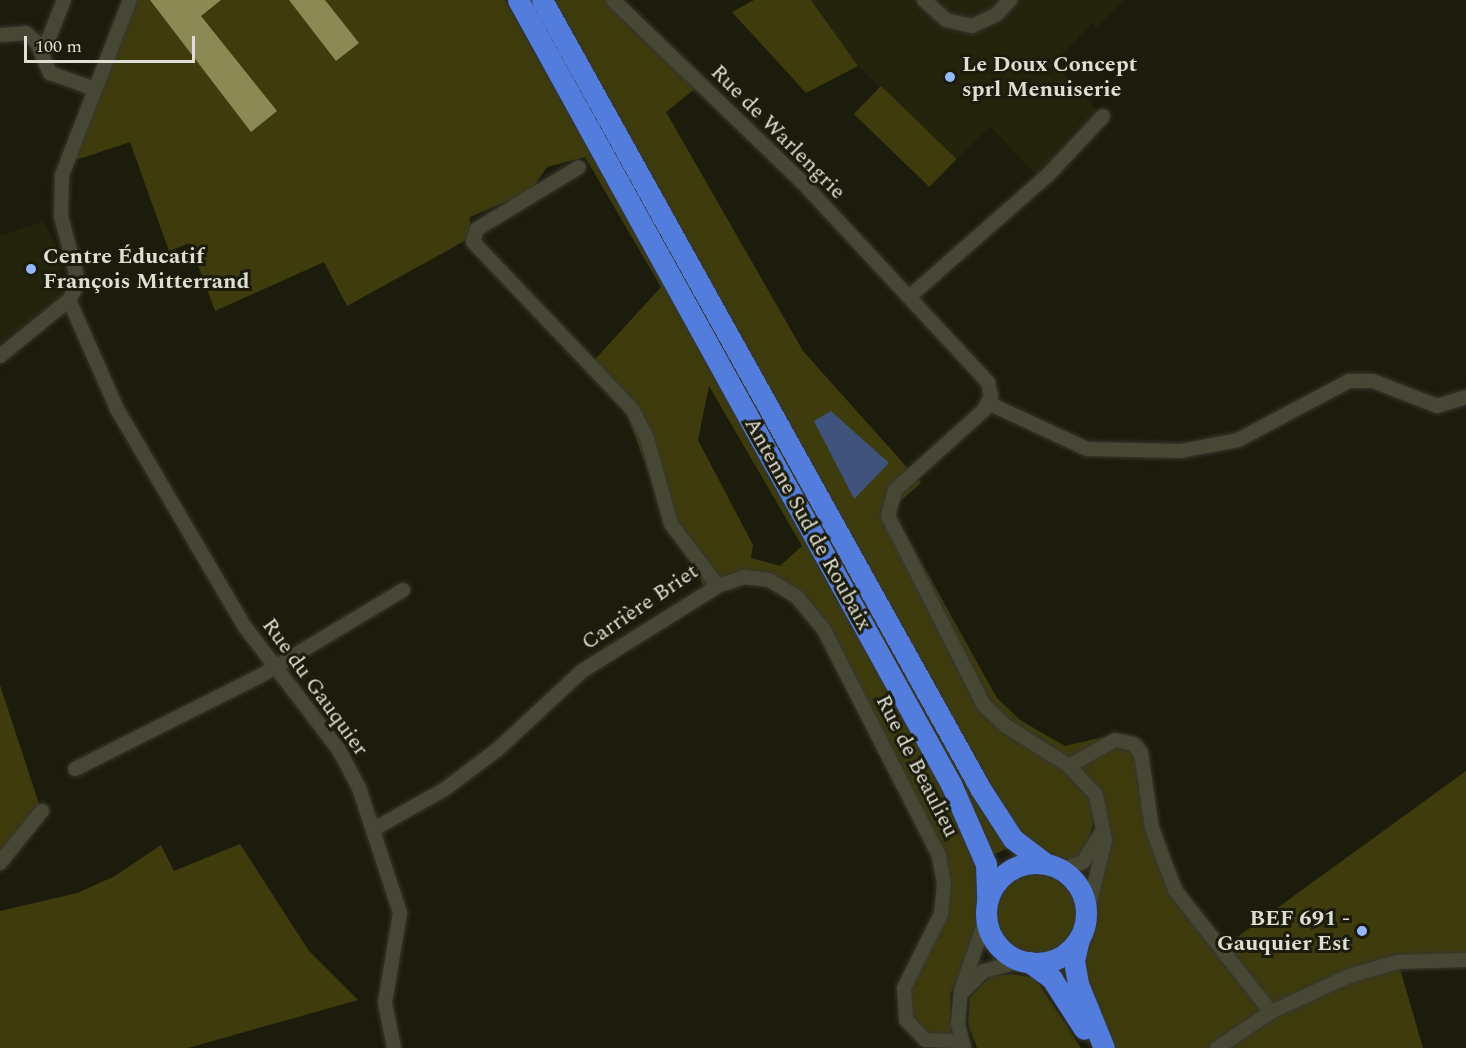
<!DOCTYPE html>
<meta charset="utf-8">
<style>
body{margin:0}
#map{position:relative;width:1466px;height:1048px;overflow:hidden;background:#1c1c0c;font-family:Spectral,serif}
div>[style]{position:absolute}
.built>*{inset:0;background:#24230c}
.green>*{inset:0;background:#3e3c0c;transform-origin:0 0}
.round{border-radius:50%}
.water>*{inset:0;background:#3f537d}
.building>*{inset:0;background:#8b8a55}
.roads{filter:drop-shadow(0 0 2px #36362f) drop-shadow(0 0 2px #36362f)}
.minor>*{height:14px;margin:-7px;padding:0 7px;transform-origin:7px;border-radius:7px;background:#474736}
.highway>*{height:21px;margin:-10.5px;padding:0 10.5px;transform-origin:10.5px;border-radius:10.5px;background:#527ddd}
.highway>.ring{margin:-10.5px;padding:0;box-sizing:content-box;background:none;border:21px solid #527ddd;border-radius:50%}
.dots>*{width:16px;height:16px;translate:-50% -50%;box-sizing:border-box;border:3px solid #1c1c0c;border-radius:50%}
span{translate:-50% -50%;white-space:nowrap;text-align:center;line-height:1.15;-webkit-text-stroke:6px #1c1c0c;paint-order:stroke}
.poi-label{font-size:22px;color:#deded4;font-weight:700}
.left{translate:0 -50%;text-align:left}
.right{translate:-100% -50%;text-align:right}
.street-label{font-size:22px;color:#deded4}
.scale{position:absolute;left:24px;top:36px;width:171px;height:27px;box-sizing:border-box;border:3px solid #deded4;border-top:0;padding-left:8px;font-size:18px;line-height:21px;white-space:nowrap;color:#deded4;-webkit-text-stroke:4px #1c1c0c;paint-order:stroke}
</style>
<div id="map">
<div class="built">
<div style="clip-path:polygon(811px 0,1124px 0,1097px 27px,1092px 23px,1054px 63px,1101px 115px,1064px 168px,1045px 184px,990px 126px,957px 159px,858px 66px)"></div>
<div style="clip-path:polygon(43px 222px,60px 252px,62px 296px,0 344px,0 235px)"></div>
</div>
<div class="green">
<div style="clip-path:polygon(evenodd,137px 0,505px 0,902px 709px,976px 858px,978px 936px,950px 995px,951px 1028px,957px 1048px,919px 1043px,899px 1017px,902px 977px,935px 916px,939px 892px,933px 852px,816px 626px,794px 601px,773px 587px,744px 582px,712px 596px,703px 586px,696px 565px,661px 507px,628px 417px,588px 367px,661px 287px,585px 157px,547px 167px,530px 192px,470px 217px,470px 238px,347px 306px,324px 262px,215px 311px,190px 243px,169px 251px,130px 142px,73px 161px,137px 0,709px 386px,802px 546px,780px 566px,751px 558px,753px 545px,698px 440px,709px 386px)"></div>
<div style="clip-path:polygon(554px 0,606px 0,696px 88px,666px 112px,803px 351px,921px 483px,897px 504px,895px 515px,997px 698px,1020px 720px,1065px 746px,1121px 733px,1141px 738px,1148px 749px,1158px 828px,1168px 855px,1189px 901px,1225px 946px,1466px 771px,1466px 956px,1398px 962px,1423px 1048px,1110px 1048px,1079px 975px,1110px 851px,1107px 811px,1094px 813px,1089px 845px,1073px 861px,1037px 851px,1019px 838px)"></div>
<div style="clip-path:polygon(754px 0,811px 0,858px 66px,806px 93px,732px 12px)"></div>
<div style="left:881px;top:86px;width:105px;height:39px;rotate:44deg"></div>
<div style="clip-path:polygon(618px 149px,1010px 847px,991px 856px,611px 153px)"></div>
<div style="clip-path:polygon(0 685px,39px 804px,0 856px)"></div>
<div style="clip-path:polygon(240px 844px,309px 951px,358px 1000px,188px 1048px,0 1048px,0 911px,77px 893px,115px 876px,161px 845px,174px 871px)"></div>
<div class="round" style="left:994px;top:872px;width:82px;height:82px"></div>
<div style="clip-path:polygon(1012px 974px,1035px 978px,1081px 1048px,977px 1048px,968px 1024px,970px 997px,991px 976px)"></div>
</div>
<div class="water">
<div style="clip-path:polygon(831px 411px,889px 463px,854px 499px,814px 421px)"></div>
</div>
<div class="building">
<div style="clip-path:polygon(150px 0,221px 0,201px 16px,277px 111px,251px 132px)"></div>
<div style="clip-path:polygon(289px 0,325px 0,359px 43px,336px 61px)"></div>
</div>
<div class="roads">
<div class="minor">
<div style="left:613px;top:0;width:261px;rotate:43.9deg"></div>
<div style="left:801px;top:181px;width:275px;rotate:47.1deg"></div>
<div style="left:988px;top:382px;width:14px;rotate:78deg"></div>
<div style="left:991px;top:396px;width:16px;rotate:117deg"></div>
<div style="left:984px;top:410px;width:120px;rotate:138deg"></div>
<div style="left:895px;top:490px;width:27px;rotate:105deg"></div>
<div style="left:888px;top:516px;width:212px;rotate:63.1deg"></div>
<div style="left:984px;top:705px;width:30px;rotate:44deg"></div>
<div style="left:1006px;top:726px;width:75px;rotate:32.4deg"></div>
<div style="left:1069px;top:766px;width:40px;rotate:47deg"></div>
<div style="left:1096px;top:795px;width:46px;rotate:78.7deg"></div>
<div style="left:1105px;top:840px;width:81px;rotate:103.5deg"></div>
<div style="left:924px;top:0;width:30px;rotate:42deg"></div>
<div style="left:946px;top:20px;width:27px;rotate:13deg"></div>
<div style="left:972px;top:26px;width:26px;rotate:-25deg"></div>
<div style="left:996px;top:15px;width:21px;rotate:-47deg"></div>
<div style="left:0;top:35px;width:26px;rotate:-4deg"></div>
<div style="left:26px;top:33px;width:15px;rotate:42deg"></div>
<div style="left:37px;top:43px;width:33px;rotate:67deg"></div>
<div style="left:50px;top:73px;width:48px;rotate:19.6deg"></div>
<div style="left:42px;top:55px;width:59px;rotate:-68.2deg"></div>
<div style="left:909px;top:297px;width:186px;rotate:-41.3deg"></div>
<div style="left:1049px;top:174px;width:79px;rotate:-47deg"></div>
<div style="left:69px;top:300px;width:119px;rotate:66.2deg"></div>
<div style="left:117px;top:409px;width:253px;rotate:59.6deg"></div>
<div style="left:245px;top:627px;width:155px;rotate:52.6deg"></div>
<div style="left:339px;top:750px;width:43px;rotate:62.2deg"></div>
<div style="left:359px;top:788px;width:132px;rotate:71.8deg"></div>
<div style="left:400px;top:913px;width:91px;rotate:99.5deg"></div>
<div style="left:385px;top:1003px;width:46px;rotate:78.7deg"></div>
<div style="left:0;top:356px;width:89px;rotate:-39.1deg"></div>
<div style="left:69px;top:300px;width:13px;rotate:-61deg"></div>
<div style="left:75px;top:289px;width:12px;rotate:-81deg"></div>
<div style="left:77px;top:277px;width:63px;rotate:-104.7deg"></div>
<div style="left:61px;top:216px;width:41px;rotate:-88.6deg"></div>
<div style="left:62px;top:175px;width:188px;rotate:-68.8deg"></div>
<div style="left:988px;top:403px;width:109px;rotate:24.9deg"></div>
<div style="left:1087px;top:449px;width:94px;rotate:1.2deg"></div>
<div style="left:1181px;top:451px;width:58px;rotate:-10.9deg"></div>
<div style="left:1238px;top:440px;width:126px;rotate:-28deg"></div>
<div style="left:1349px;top:381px;width:24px"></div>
<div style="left:1373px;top:381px;width:69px;rotate:21.3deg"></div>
<div style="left:1437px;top:406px;width:30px;rotate:-17deg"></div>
<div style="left:718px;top:586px;width:28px;rotate:-19deg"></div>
<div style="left:744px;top:577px;width:25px;rotate:7deg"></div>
<div style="left:769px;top:580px;width:33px;rotate:31deg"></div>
<div style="left:797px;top:597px;width:43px;rotate:50.7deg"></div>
<div style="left:824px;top:630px;width:254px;rotate:63deg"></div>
<div style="left:939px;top:856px;width:29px;rotate:80deg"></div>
<div style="left:944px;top:885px;width:29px;rotate:96deg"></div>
<div style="left:941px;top:914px;width:83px;rotate:116.6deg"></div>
<div style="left:904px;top:988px;width:32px;rotate:86deg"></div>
<div style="left:906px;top:1020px;width:28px;rotate:46deg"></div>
<div style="left:925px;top:1040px;width:36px;rotate:2deg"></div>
<div style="left:1069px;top:766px;width:53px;rotate:-29.5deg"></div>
<div style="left:1115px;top:740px;width:18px;rotate:13deg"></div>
<div style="left:1133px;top:744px;width:12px;rotate:48deg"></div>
<div style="left:1141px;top:753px;width:76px;rotate:81.7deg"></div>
<div style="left:1152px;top:828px;width:66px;rotate:69.6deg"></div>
<div style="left:1175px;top:890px;width:155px;rotate:51.8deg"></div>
<div style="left:1271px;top:1012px;width:65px;rotate:146.3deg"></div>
<div style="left:75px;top:769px;width:207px;rotate:-26.7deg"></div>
<div style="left:260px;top:676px;width:167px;rotate:-31deg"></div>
<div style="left:374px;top:829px;width:81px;rotate:-29.4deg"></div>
<div style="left:445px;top:789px;width:65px;rotate:-36.9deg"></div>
<div style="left:497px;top:750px;width:116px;rotate:-42.9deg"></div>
<div style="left:582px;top:671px;width:160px;rotate:-32deg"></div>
<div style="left:718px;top:586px;width:78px;rotate:-127.2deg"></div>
<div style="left:671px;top:524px;width:89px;rotate:-105.6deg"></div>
<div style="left:647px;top:438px;width:31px;rotate:-117deg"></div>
<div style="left:633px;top:410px;width:232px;rotate:-133.6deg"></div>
<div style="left:473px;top:242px;width:14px;rotate:-73deg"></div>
<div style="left:477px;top:229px;width:119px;rotate:-31.3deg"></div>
<div style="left:0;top:863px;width:67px;rotate:-51.1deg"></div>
<div style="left:1062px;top:869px;width:22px;rotate:-18deg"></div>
<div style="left:1083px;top:862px;width:32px;rotate:-58deg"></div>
<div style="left:965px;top:990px;width:27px;rotate:-45deg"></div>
<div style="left:984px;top:971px;width:40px;rotate:-14.4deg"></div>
<div style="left:1271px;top:1012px;width:86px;rotate:-24.8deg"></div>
<div style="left:1349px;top:976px;width:50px;rotate:-16.3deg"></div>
<div style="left:1397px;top:962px;width:69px;rotate:-1.7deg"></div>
<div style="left:964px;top:1048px;width:25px;rotate:-104deg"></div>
<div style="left:958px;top:1024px;width:33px;rotate:-85deg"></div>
<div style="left:961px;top:991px;width:77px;rotate:-71.1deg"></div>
</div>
<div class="highway">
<div style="left:518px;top:0;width:896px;rotate:61.09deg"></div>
<div style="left:951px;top:784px;width:87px;rotate:66.4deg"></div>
<div style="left:986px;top:864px;width:37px;rotate:88deg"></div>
<div style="left:542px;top:0;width:902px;rotate:60.93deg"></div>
<div style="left:980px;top:788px;width:61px;rotate:57.1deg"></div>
<div style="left:1013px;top:839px;width:40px;rotate:37deg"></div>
<div class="ring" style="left:986px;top:863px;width:79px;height:79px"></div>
<div style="left:1079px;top:939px;width:23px;rotate:103deg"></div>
<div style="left:1074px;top:961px;width:23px;rotate:80deg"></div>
<div style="left:1078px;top:984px;width:69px;rotate:67.9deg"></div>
<div style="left:1029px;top:962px;width:29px;rotate:36deg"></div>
<div style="left:1052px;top:979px;width:59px;rotate:57.4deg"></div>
</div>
</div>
<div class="dots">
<div style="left:950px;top:77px;background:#95b7fd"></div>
<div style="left:31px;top:269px;background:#95b7fd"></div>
<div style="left:1362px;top:931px;background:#95b7fd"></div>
</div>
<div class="poi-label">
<span class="left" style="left:962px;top:77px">Le Doux Concept<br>sprl Menuiserie</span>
<span class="left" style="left:43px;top:269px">Centre Éducatif<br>François Mitterrand</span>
<span class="right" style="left:1350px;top:931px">BEF 691 -<br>Gauquier Est</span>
</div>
<div class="street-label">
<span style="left:778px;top:132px;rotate:45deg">Rue de Warlengrie</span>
<span style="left:808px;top:524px;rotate:61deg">Antenne Sud de Roubaix</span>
<span style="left:640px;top:607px;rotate:-34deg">Carrière Briet</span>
<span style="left:315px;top:687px;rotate:54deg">Rue du Gauquier</span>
<span style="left:917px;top:766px;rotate:63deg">Rue de Beaulieu</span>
</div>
<div class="scale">100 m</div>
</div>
